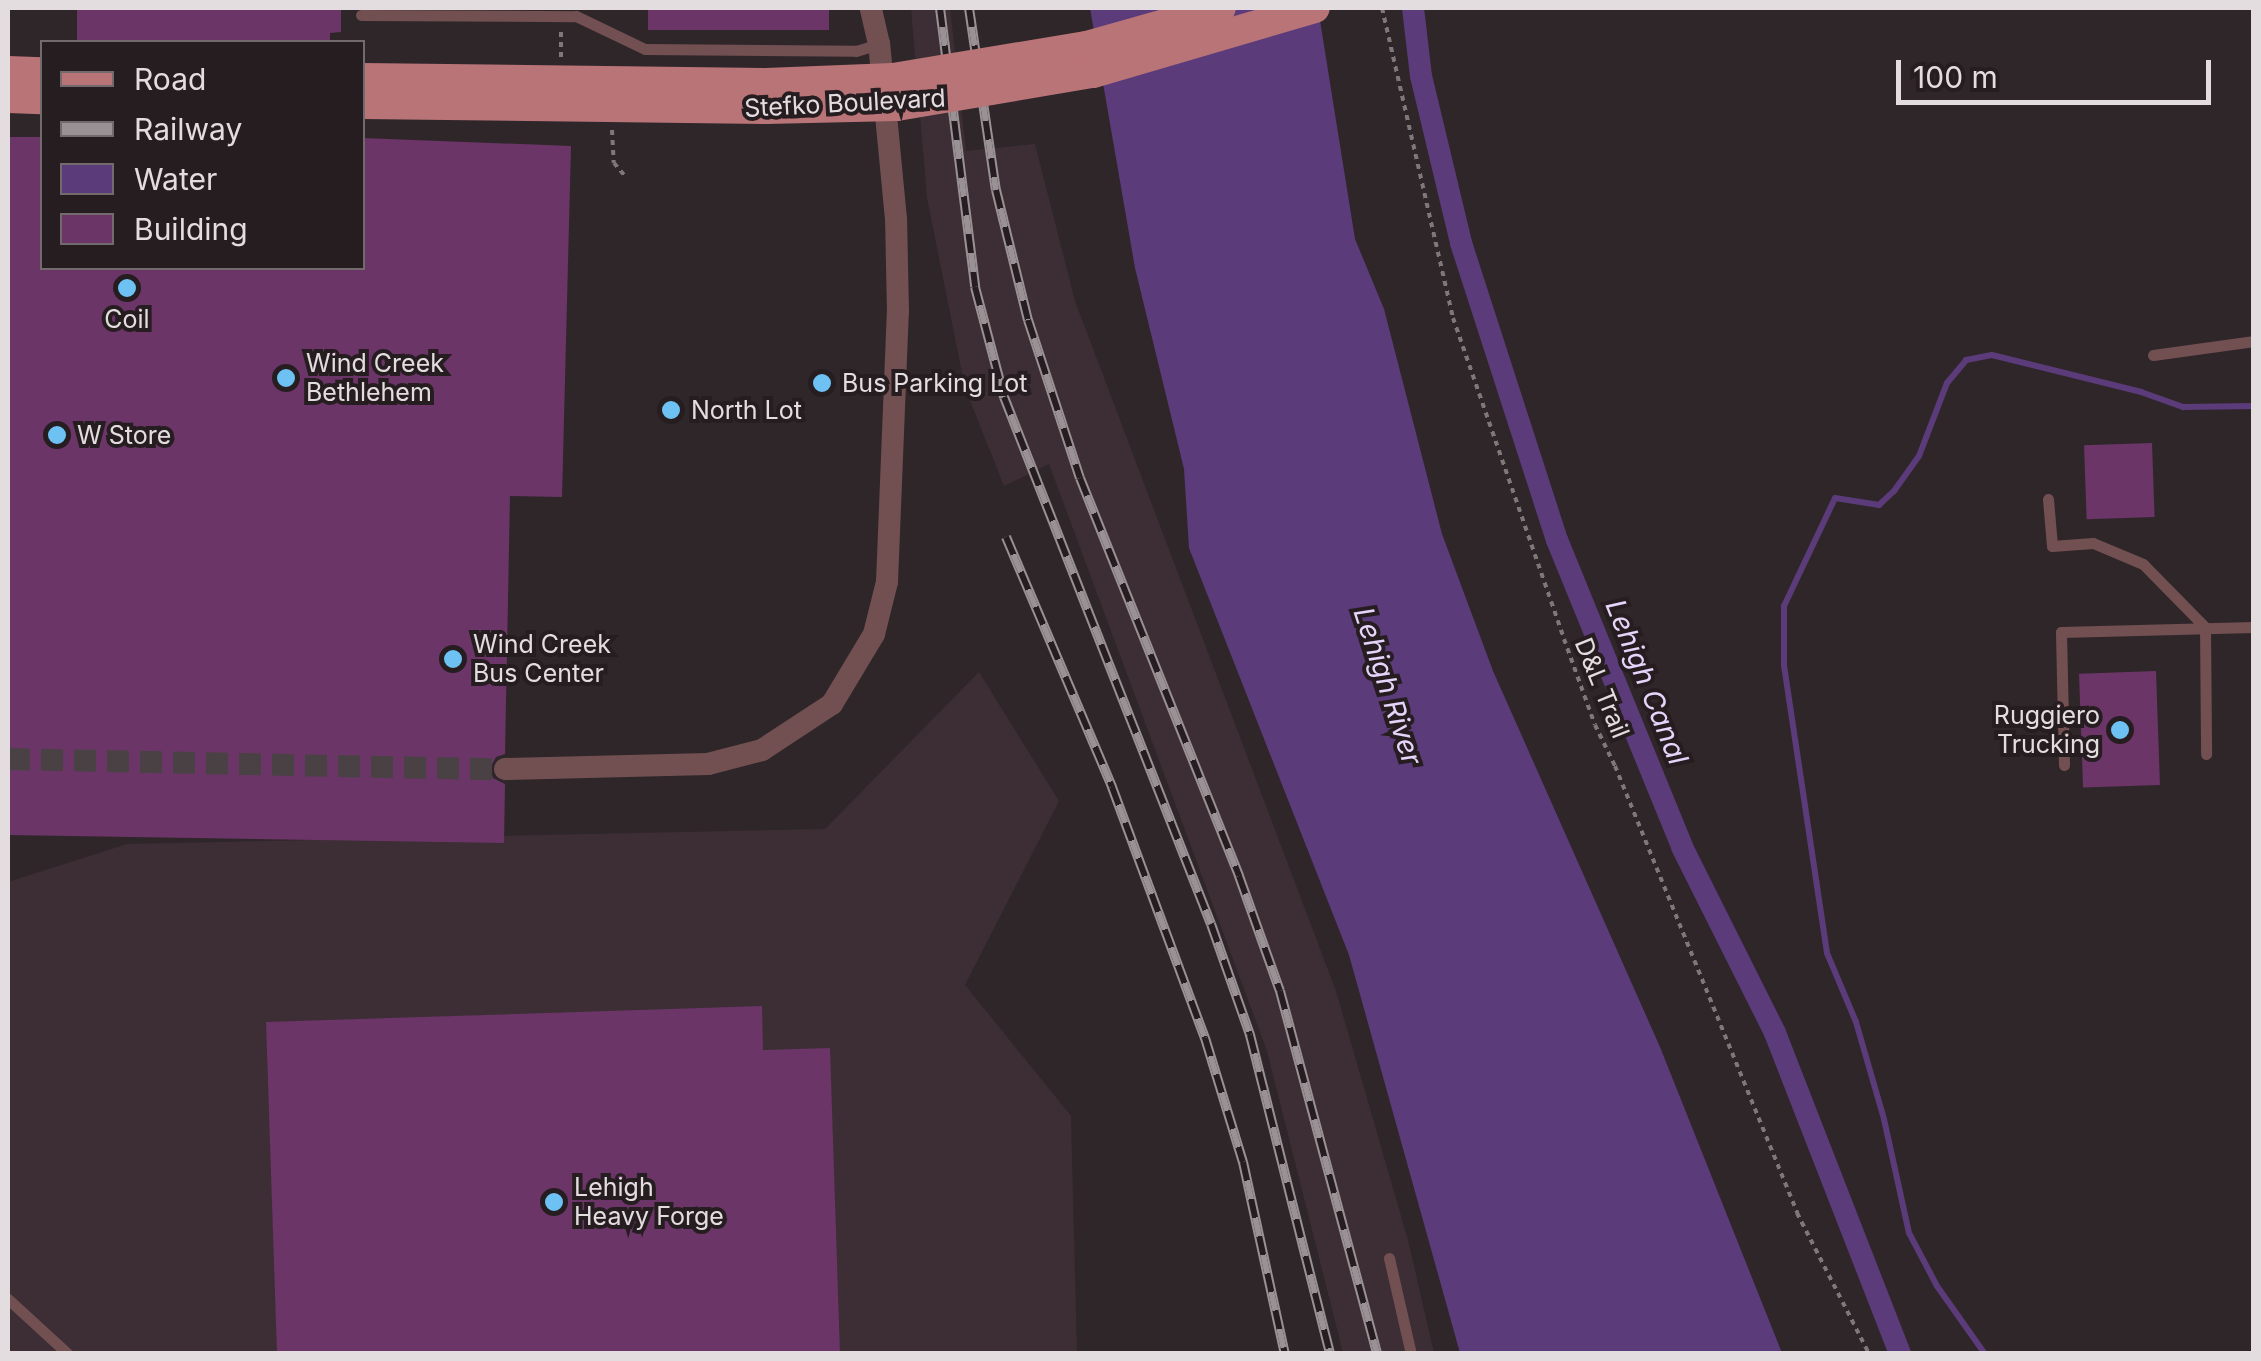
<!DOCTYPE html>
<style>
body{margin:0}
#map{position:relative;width:2261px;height:1361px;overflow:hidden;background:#2f262a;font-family:Inter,sans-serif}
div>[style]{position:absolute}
.built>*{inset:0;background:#3c2e34}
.water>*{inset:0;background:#5b3b79}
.stream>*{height:6px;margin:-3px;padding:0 3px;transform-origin:3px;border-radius:3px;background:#5b3b79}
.canal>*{height:22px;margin:-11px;padding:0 11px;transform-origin:11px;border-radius:11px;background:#5b3b79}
.building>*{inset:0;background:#6b3568;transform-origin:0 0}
.street-tunnel>*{height:22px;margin-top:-11px;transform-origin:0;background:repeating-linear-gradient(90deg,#4a4145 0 22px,transparent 0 33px)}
.path>*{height:4px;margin-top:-2px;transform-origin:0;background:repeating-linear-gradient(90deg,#7f787b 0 5px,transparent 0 10px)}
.lane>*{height:11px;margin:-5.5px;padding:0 5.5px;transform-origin:5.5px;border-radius:5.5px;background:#725051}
.street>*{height:22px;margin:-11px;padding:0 11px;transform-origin:11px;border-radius:11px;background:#725051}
.primary>*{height:30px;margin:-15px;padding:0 15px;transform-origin:15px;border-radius:15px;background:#b97478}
.rail>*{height:10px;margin-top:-5px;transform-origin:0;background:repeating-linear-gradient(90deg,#261d20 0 19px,#999194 0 38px);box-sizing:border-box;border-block:2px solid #999194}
.primary-bridge>*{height:30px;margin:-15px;padding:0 15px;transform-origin:15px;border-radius:15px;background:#b97478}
.dots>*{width:28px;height:28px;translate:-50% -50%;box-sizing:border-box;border:5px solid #261d20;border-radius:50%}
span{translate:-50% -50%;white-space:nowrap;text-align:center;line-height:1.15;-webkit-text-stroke:8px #261d20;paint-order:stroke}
.street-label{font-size:25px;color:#e3dddf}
.poi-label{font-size:25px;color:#e3dddf}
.left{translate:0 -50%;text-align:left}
.right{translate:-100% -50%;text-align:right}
.water-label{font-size:28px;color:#e6d5fa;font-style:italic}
.frame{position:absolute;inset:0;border:10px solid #e3dddf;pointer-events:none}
.legend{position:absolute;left:40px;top:40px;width:325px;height:230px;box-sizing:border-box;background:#261d20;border:2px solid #726a6c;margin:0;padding:12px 18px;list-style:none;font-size:30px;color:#e3dddf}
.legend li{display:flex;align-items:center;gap:20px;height:50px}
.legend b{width:50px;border:2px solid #726a6c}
.scale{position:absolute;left:1896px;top:60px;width:315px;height:45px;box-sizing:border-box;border:5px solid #e3dddf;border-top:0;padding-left:12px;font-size:30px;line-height:35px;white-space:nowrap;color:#e3dddf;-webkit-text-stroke:8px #261d20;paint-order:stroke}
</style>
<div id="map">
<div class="built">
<div style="clip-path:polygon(911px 8px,950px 8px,966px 151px,1035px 144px,1075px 301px,1336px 991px,1408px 1240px,1434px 1353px,1343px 1353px,1267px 1051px,1049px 464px,1004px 486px,965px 388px,927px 198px)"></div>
<div style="clip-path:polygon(979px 672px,1059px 801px,965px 985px,1071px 1116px,1077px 1353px,8px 1353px,8px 882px,127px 844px,825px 829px)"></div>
</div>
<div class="water">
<div style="clip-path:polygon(1090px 8px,1318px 8px,1355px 239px,1384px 309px,1442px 534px,1493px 671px,1660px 1047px,1782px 1353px,1460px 1353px,1349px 955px,1189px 548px,1184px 469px,1135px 268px)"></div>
</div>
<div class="stream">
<div style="left:1985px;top:1354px;width:83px;rotate:-125.2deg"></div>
<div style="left:1937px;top:1286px;width:60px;rotate:-117.8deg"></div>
<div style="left:1909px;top:1233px;width:117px;rotate:-102.4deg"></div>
<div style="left:1884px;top:1119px;width:101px;rotate:-106.1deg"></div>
<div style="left:1856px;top:1022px;width:75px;rotate:-112.8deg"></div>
<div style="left:1827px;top:953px;width:290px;rotate:-98.5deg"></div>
<div style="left:1784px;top:666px;width:60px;rotate:-90deg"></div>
<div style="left:1784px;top:606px;width:119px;rotate:-64.7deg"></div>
<div style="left:1835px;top:498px;width:45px;rotate:9deg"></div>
<div style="left:1879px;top:505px;width:21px;rotate:-43deg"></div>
<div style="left:1894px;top:491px;width:43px;rotate:-54.5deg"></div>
<div style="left:1919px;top:456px;width:78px;rotate:-69deg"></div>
<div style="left:1947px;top:383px;width:30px;rotate:-50deg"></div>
<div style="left:1966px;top:360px;width:26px;rotate:-11deg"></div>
<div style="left:1992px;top:355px;width:154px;rotate:13.9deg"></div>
<div style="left:2141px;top:392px;width:45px;rotate:19.7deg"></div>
<div style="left:2183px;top:407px;width:71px;rotate:-0.8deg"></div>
</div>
<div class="canal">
<div style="left:1413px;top:8px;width:68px;rotate:83.3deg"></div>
<div style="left:1421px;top:76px;width:172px;rotate:76.5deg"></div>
<div style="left:1461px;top:243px;width:312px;rotate:72.1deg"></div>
<div style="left:1557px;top:540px;width:331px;rotate:67.8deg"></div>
<div style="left:1682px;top:847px;width:208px;rotate:63.4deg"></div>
<div style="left:1775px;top:1033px;width:344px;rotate:68.7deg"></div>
</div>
<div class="building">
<div style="clip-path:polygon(77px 8px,341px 8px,341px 32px,330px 33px,330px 42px,77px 42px)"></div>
<div style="left:648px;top:8px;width:181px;height:22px"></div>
<div style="clip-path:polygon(8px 137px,42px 137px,42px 268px,362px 268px,362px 138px,571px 146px,562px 497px,510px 496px,505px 754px,496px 757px,490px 768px,493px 778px,505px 784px,504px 843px,8px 835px)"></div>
<div style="left:2152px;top:443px;width:74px;height:68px;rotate:88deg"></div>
<div style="left:2156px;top:671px;width:114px;height:77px;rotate:88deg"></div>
<div style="clip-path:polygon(762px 1006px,763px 1050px,830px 1048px,840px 1354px,277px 1354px,266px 1022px)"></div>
</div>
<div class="street-tunnel">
<div style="left:8px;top:759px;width:497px;rotate:1.2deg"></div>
</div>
<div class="path">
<div style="left:1382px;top:8px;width:318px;rotate:77.1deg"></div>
<div style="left:1453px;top:318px;width:340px;rotate:70.9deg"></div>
<div style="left:1564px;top:639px;width:91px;rotate:70.2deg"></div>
<div style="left:1595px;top:725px;width:46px;rotate:64deg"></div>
<div style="left:1615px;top:766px;width:483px;rotate:67.8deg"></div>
<div style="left:1797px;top:1213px;width:158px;rotate:62.9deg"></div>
<div style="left:561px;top:57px;width:26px;rotate:-90deg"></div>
<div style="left:612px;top:130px;width:33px;rotate:87deg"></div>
<div style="left:614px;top:163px;width:17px;rotate:50deg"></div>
</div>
<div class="lane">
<div style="left:361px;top:15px;width:215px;rotate:0.3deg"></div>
<div style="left:576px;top:16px;width:76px;rotate:25.6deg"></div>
<div style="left:645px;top:49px;width:211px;rotate:0.5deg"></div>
<div style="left:856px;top:51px;width:24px;rotate:-17deg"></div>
<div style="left:2153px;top:355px;width:102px;rotate:-7.9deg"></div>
<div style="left:2048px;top:499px;width:47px;rotate:85.1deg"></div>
<div style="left:2052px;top:546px;width:41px;rotate:-4.2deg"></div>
<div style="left:2093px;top:543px;width:54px;rotate:22.8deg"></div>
<div style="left:2143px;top:564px;width:88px;rotate:45.5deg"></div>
<div style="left:2205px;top:627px;width:127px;rotate:89.5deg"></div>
<div style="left:2064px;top:765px;width:133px;rotate:-91.3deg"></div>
<div style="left:2061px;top:632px;width:193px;rotate:-1.5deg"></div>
<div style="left:1389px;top:1258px;width:98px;rotate:77.1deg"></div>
<div style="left:8px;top:1299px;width:81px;rotate:42.5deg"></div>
</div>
<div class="street">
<div style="left:505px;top:769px;width:203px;rotate:-1.4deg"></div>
<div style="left:708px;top:764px;width:56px;rotate:-14.5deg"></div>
<div style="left:762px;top:750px;width:84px;rotate:-33.3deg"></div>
<div style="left:832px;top:704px;width:82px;rotate:-59deg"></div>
<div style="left:874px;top:634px;width:54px;rotate:-76deg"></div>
<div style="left:887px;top:582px;width:270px;rotate:-87.7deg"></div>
<div style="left:898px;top:312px;width:93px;rotate:-91.2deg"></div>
<div style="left:896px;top:219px;width:176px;rotate:-95.5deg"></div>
<div style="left:879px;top:44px;width:37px;rotate:-103deg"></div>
</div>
<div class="primary">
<div style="left:8px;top:71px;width:34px;rotate:2deg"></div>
<div style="left:8px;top:98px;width:34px;rotate:2deg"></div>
</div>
<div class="rail">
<div style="left:940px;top:8px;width:281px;rotate:82.8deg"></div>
<div style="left:975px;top:287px;width:114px;rotate:75.2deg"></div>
<div style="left:1004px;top:397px;width:566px;rotate:68.56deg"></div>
<div style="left:1211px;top:924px;width:118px;rotate:70.6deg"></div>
<div style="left:1250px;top:1035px;width:329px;rotate:75.9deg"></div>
<div style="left:969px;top:8px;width:184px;rotate:81.6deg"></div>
<div style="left:996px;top:190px;width:134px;rotate:76.2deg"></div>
<div style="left:1028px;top:320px;width:166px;rotate:71.8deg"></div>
<div style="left:1080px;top:478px;width:429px;rotate:68.2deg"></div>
<div style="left:1239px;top:876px;width:122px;rotate:70.4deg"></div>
<div style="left:1280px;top:991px;width:376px;rotate:75deg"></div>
<div style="left:1006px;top:537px;width:272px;rotate:67deg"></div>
<div style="left:1112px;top:787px;width:268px;rotate:69.7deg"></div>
<div style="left:1205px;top:1038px;width:130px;rotate:73deg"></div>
<div style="left:1243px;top:1162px;width:197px;rotate:77.7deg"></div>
</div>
<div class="primary-bridge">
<div style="left:362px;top:78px;width:404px;rotate:0.7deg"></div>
<div style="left:766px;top:83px;width:127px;rotate:-2.3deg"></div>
<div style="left:893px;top:78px;width:197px;rotate:-9.4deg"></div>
<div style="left:1087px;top:46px;width:139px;rotate:-15.8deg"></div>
<div style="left:362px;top:104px;width:404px;rotate:0.7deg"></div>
<div style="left:766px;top:109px;width:131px;rotate:-1.3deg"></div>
<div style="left:897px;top:106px;width:199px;rotate:-9.6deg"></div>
<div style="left:1093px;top:73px;width:231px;rotate:-16.3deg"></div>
</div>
<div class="dots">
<div style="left:127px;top:288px;background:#6ec2f3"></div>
<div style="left:286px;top:378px;background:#6ec2f3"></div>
<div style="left:822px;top:383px;background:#6ec2f3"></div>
<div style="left:671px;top:410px;background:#6ec2f3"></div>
<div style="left:57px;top:435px;background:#6ec2f3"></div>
<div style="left:453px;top:659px;background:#6ec2f3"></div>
<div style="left:2120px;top:730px;background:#6ec2f3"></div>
<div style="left:554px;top:1202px;background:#6ec2f3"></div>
</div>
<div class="street-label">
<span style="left:845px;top:103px;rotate:-3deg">Stefko Boulevard</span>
<span style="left:1602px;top:688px;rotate:68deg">D&amp;L Trail</span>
</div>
<div class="poi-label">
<span style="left:127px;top:319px">Coil</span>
<span class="left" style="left:306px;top:378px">Wind Creek<br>Bethlehem</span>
<span class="left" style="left:842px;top:383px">Bus Parking Lot</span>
<span class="left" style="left:691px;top:410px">North Lot</span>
<span class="left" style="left:77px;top:435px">W Store</span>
<span class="left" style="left:473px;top:659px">Wind Creek<br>Bus Center</span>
<span class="right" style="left:2100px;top:730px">Ruggiero<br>Trucking</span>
<span class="left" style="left:574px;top:1202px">Lehigh<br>Heavy Forge</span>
</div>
<div class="water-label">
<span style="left:1647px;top:682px;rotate:68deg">Lehigh Canal</span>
<span style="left:1388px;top:686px;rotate:72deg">Lehigh River</span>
</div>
<div class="frame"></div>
<ul class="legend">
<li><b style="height:12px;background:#b97478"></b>Road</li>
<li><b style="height:12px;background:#999194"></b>Railway</li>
<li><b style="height:28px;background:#5b3b79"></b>Water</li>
<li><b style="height:28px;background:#6b3568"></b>Building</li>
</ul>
<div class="scale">100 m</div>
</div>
